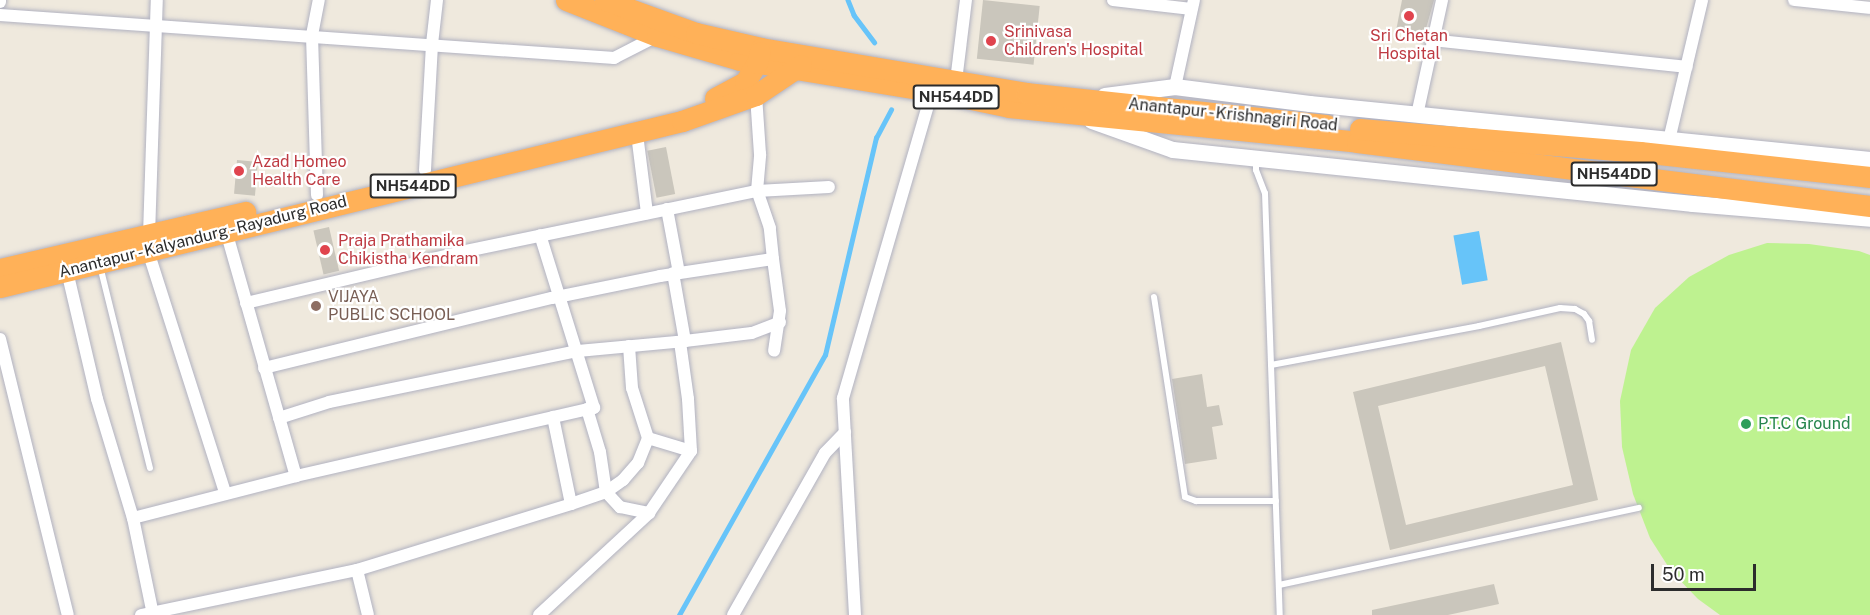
<!DOCTYPE html>
<style>
body{margin:0}
#map{position:relative;width:1870px;height:615px;overflow:hidden;background:#efe9dd;font-family:"Public Sans",sans-serif}
div>[style]{position:absolute}
.pitch>*{inset:0;background:#bef290}
.water>*{inset:0;background:#67c4f9;transform-origin:0 0}
.stream>*{height:4.5px;margin:-2.25px;padding:0 2.25px;transform-origin:2.25px;border-radius:2.25px;background:#67c4f9}
.building>*{inset:0;background:#cac6bc;transform-origin:0 0}
.roads{filter:drop-shadow(0 0 2px #b1b2c1) drop-shadow(0 0 2px #b1b2c1)}
.lane>*{height:6px;margin:-3px;padding:0 3px;transform-origin:3px;border-radius:3px;background:#fff}
.street>*{height:12px;margin:-6px;padding:0 6px;transform-origin:6px;border-radius:6px;background:#fff}
.secondary>*{height:16px;margin:-8px;padding:0 8px;transform-origin:8px;border-radius:8px;background:#fff}
.highway>*{height:21px;margin:-10.5px;padding:0 10.5px;transform-origin:10.5px;border-radius:10.5px;background:#ffb158}
.dots>*{width:16px;height:16px;translate:-50% -50%;box-sizing:border-box;border:3px solid #fff;border-radius:50%}
span{translate:-50% -50%;white-space:nowrap;text-align:center;line-height:1.15;-webkit-text-stroke:4.5px #fff;paint-order:stroke}
.shield-label span{padding:2px 4px;background:#fff;border:2px solid;border-radius:4px;-webkit-text-stroke-width:0}
.shield-label{font-size:15px;color:#2c2c2c;font-weight:700}
.health-label{font-size:16px;color:#be3a42}
.left{translate:0 -50%;text-align:left}
.street-label{font-size:16px;color:#2c2c2c}
.education-label{font-size:16px;color:#785e54}
.leisure-label{font-size:16px;color:#27864d}
.scale{position:absolute;left:1651px;top:564px;width:105px;height:27px;box-sizing:border-box;border:3px solid #2c2c2c;border-top:0;padding-left:8px;font-size:18px;line-height:21px;white-space:nowrap;color:#2c2c2c;-webkit-text-stroke:4px #fff;paint-order:stroke}
</style>
<div id="map">
<div class="pitch">
<div style="clip-path:polygon(1767px 243px,1809px 244px,1859px 251px,1870px 255px,1870px 615px,1720px 615px,1698px 599px,1671px 571px,1650px 538px,1633px 494px,1622px 447px,1620px 401px,1631px 350px,1655px 308px,1689px 277px,1729px 255px)"></div>
</div>
<div class="water">
<div style="left:1479px;top:231px;width:50px;height:26px;rotate:80deg"></div>
</div>
<div class="stream">
<div style="left:848px;top:0;width:16px;rotate:68deg"></div>
<div style="left:854px;top:15px;width:34px;rotate:53deg"></div>
<div style="left:679px;top:615px;width:298px;rotate:-60.7deg"></div>
<div style="left:825px;top:355px;width:223px;rotate:-76.8deg"></div>
<div style="left:876px;top:138px;width:32px;rotate:-62deg"></div>
</div>
<div class="building">
<div style="left:983px;top:0;width:57px;height:59px;rotate:6deg"></div>
<div style="clip-path:polygon(1402px 0,1434px 0,1424px 36px,1396px 31px)"></div>
<div style="left:666px;top:147px;width:48px;height:19px;rotate:79deg"></div>
<div style="left:237px;top:160px;width:21px;height:34px;rotate:5deg"></div>
<div style="left:329px;top:227px;width:45px;height:16px;rotate:77deg"></div>
<div style="clip-path:polygon(evenodd,1561px 342px,1598px 500px,1390px 550px,1353px 392px,1561px 342px,1545px 366px,1573px 485px,1406px 525px,1378px 406px,1545px 366px)"></div>
<div style="clip-path:polygon(1202px 374px,1207px 407px,1219px 405px,1223px 425px,1212px 427px,1217px 459px,1185px 464px,1172px 379px)"></div>
<div style="clip-path:polygon(1494px 584px,1499px 604px,1448px 615px,1372px 615px,1372px 610px)"></div>
</div>
<div class="roads">
<div class="lane">
<div style="left:1256px;top:159px;width:11px;rotate:90deg"></div>
<div style="left:1256px;top:170px;width:25px;rotate:69deg"></div>
<div style="left:1265px;top:193px;width:422px;rotate:88deg"></div>
<div style="left:100px;top:266px;width:208px;rotate:76.1deg"></div>
<div style="left:1154px;top:297px;width:202px;rotate:81.2deg"></div>
<div style="left:1185px;top:497px;width:12px;rotate:20deg"></div>
<div style="left:1196px;top:501px;width:80px"></div>
<div style="left:1271px;top:365px;width:212px;rotate:-10.6deg"></div>
<div style="left:1479px;top:326px;width:83px;rotate:-12.5deg"></div>
<div style="left:1560px;top:308px;width:15px;rotate:4deg"></div>
<div style="left:1575px;top:309px;width:10px;rotate:29deg"></div>
<div style="left:1584px;top:314px;width:9px;rotate:54deg"></div>
<div style="left:1589px;top:321px;width:19px;rotate:81deg"></div>
<div style="left:1279px;top:585px;width:368px;rotate:-12.1deg"></div>
</div>
<div class="street">
<div style="left:1113px;top:0;width:79px;rotate:6.6deg"></div>
<div style="left:1794px;top:0;width:76px;rotate:6deg"></div>
<div style="left:0;top:2px;width:2px;rotate:-90deg"></div>
<div style="left:0;top:15px;width:616px;rotate:4.01deg"></div>
<div style="left:614px;top:58px;width:48px;rotate:-27.1deg"></div>
<div style="left:1431px;top:40px;width:257px;rotate:6deg"></div>
<div style="left:956px;top:81px;width:82px;rotate:-83deg"></div>
<div style="left:1175px;top:87px;width:89px;rotate:-77.7deg"></div>
<div style="left:1417px;top:115px;width:118px;rotate:-77.7deg"></div>
<div style="left:637px;top:134px;width:80px;rotate:82.8deg"></div>
<div style="left:1669px;top:140px;width:144px;rotate:-76.7deg"></div>
<div style="left:425px;top:170px;width:126px;rotate:-86.8deg"></div>
<div style="left:432px;top:44px;width:44px;rotate:-83.5deg"></div>
<div style="left:317px;top:195px;width:160px;rotate:-91.8deg"></div>
<div style="left:312px;top:35px;width:36px;rotate:-79deg"></div>
<div style="left:667px;top:209px;width:65px;rotate:79.4deg"></div>
<div style="left:226px;top:231px;width:255px;rotate:74.1deg"></div>
<div style="left:296px;top:476px;width:306px;rotate:-12.9deg"></div>
<div style="left:594px;top:408px;width:181px;rotate:-107.3deg"></div>
<div style="left:149px;top:235px;width:235px;rotate:-88.1deg"></div>
<div style="left:148px;top:251px;width:254px;rotate:72.3deg"></div>
<div style="left:773px;top:259px;width:52px;rotate:82.3deg"></div>
<div style="left:780px;top:311px;width:40px;rotate:98.5deg"></div>
<div style="left:67px;top:271px;width:131px;rotate:76.8deg"></div>
<div style="left:97px;top:399px;width:124px;rotate:73.2deg"></div>
<div style="left:133px;top:518px;width:99px;rotate:78.3deg"></div>
<div style="left:246px;top:303px;width:226px;rotate:-13.3deg"></div>
<div style="left:466px;top:251px;width:297px;rotate:-11.7deg"></div>
<div style="left:757px;top:191px;width:37px;rotate:-85deg"></div>
<div style="left:760px;top:154px;width:59px;rotate:-93.9deg"></div>
<div style="left:0;top:339px;width:284px;rotate:76.2deg"></div>
<div style="left:685px;top:341px;width:67px;rotate:-6.8deg"></div>
<div style="left:752px;top:333px;width:30px;rotate:-21deg"></div>
<div style="left:680px;top:342px;width:58px;rotate:82deg"></div>
<div style="left:688px;top:399px;width:52px;rotate:86.7deg"></div>
<div style="left:264px;top:368px;width:296px;rotate:-13.7deg"></div>
<div style="left:552px;top:298px;width:110px;rotate:-11.5deg"></div>
<div style="left:660px;top:276px;width:114px;rotate:-8.6deg"></div>
<div style="left:773px;top:259px;width:31px;rotate:-96deg"></div>
<div style="left:770px;top:228px;width:39px;rotate:-109deg"></div>
<div style="left:757px;top:191px;width:72px;rotate:-3.2deg"></div>
<div style="left:587px;top:409px;width:45px;rotate:73.2deg"></div>
<div style="left:600px;top:452px;width:40px;rotate:81.5deg"></div>
<div style="left:606px;top:492px;width:21px;rotate:47deg"></div>
<div style="left:620px;top:507px;width:30px;rotate:12deg"></div>
<div style="left:279px;top:418px;width:52px;rotate:-17.7deg"></div>
<div style="left:329px;top:402px;width:254px;rotate:-11.6deg"></div>
<div style="left:578px;top:351px;width:107px;rotate:-5.3deg"></div>
<div style="left:685px;top:341px;width:69px;rotate:-100deg"></div>
<div style="left:571px;top:504px;width:37px;rotate:-19deg"></div>
<div style="left:606px;top:492px;width:21px;rotate:-35deg"></div>
<div style="left:623px;top:480px;width:23px;rotate:-49deg"></div>
<div style="left:638px;top:463px;width:27px;rotate:-68deg"></div>
<div style="left:133px;top:518px;width:168px;rotate:-14.4deg"></div>
<div style="left:357px;top:570px;width:224px;rotate:-17.1deg"></div>
<div style="left:571px;top:504px;width:89px;rotate:-101.7deg"></div>
<div style="left:141px;top:615px;width:221px;rotate:-11.8deg"></div>
<div style="left:357px;top:570px;width:46px;rotate:76.3deg"></div>
<div style="left:539px;top:615px;width:150px;rotate:-42.8deg"></div>
<div style="left:649px;top:513px;width:75px;rotate:-55.9deg"></div>
<div style="left:691px;top:451px;width:45px;rotate:-163.2deg"></div>
<div style="left:648px;top:438px;width:52px;rotate:-107.7deg"></div>
<div style="left:632px;top:388px;width:42px;rotate:-94.1deg"></div>
<div style="left:733px;top:615px;width:186px;rotate:-60.4deg"></div>
<div style="left:825px;top:453px;width:29px;rotate:-46deg"></div>
<div style="left:855px;top:615px;width:217px;rotate:-93.2deg"></div>
<div style="left:843px;top:398px;width:320px;rotate:-73.8deg"></div>
</div>
<div class="secondary">
<div style="left:1105px;top:96px;width:71px;rotate:-7.3deg"></div>
<div style="left:1175px;top:87px;width:136px;rotate:7.2deg"></div>
<div style="left:1310px;top:104px;width:563px;rotate:5.71deg"></div>
<div style="left:1092px;top:121px;width:86px;rotate:19.7deg"></div>
<div style="left:1173px;top:150px;width:523px;rotate:5.93deg"></div>
<div style="left:1693px;top:204px;width:178px;rotate:4.8deg"></div>
</div>
<div class="highway">
<div style="left:566px;top:0;width:98px;rotate:21.6deg"></div>
<div style="left:657px;top:36px;width:86px;rotate:16.1deg"></div>
<div style="left:740px;top:60px;width:194px;rotate:9.2deg"></div>
<div style="left:932px;top:91px;width:79px;rotate:11.7deg"></div>
<div style="left:1009px;top:107px;width:350px;rotate:5.7deg"></div>
<div style="left:1357px;top:142px;width:517px;rotate:7.11deg"></div>
<div style="left:605px;top:0;width:97px;rotate:19.9deg"></div>
<div style="left:696px;top:33px;width:67px;rotate:13deg"></div>
<div style="left:761px;top:48px;width:270px;rotate:9.6deg"></div>
<div style="left:1027px;top:93px;width:301px;rotate:6.1deg"></div>
<div style="left:715px;top:98px;width:34px;rotate:-28deg"></div>
<div style="left:745px;top:82px;width:22px;rotate:-58deg"></div>
<div style="left:757px;top:63px;width:11px;rotate:-75deg"></div>
<div style="left:1360px;top:129px;width:281px;rotate:4.7deg"></div>
<div style="left:1640px;top:152px;width:231px;rotate:6.2deg"></div>
<div style="left:0;top:269px;width:252px;rotate:-13.1deg"></div>
<div style="left:0;top:287px;width:702px;rotate:-13.68deg"></div>
<div style="left:682px;top:121px;width:78px;rotate:-19.4deg"></div>
<div style="left:756px;top:95px;width:54px;rotate:-33.7deg"></div>
</div>
</div>
<div class="dots">
<div style="left:1409px;top:16px;background:#e0444e"></div>
<div style="left:991px;top:41px;background:#e0444e"></div>
<div style="left:239px;top:171px;background:#e0444e"></div>
<div style="left:325px;top:250px;background:#e0444e"></div>
<div style="left:316px;top:306px;background:#8d6e63"></div>
<div style="left:1746px;top:424px;background:#2e9e5b"></div>
</div>
<div class="shield-label">
<span style="left:956px;top:97px">NH544DD</span>
<span style="left:1614px;top:174px">NH544DD</span>
<span style="left:413px;top:186px">NH544DD</span>
</div>
<div class="health-label">
<span class="left" style="left:1004px;top:41px">Srinivasa<br>Children's Hospital</span>
<span style="left:1409px;top:45px">Sri Chetan<br>Hospital</span>
<span class="left" style="left:252px;top:171px">Azad Homeo<br>Health Care</span>
<span class="left" style="left:338px;top:250px">Praja Prathamika<br>Chikistha Kendram</span>
</div>
<div class="street-label">
<span style="left:1233px;top:115px;rotate:6deg">Anantapur - Krishnagiri Road</span>
<span style="left:203px;top:237px;rotate:-14deg">Anantapur - Kalyandurg - Rayadurg Road</span>
</div>
<div class="education-label">
<span class="left" style="left:328px;top:306px">VIJAYA<br>PUBLIC SCHOOL</span>
</div>
<div class="leisure-label">
<span class="left" style="left:1758px;top:424px">P.T.C Ground</span>
</div>
<div class="scale">50 m</div>
</div>
